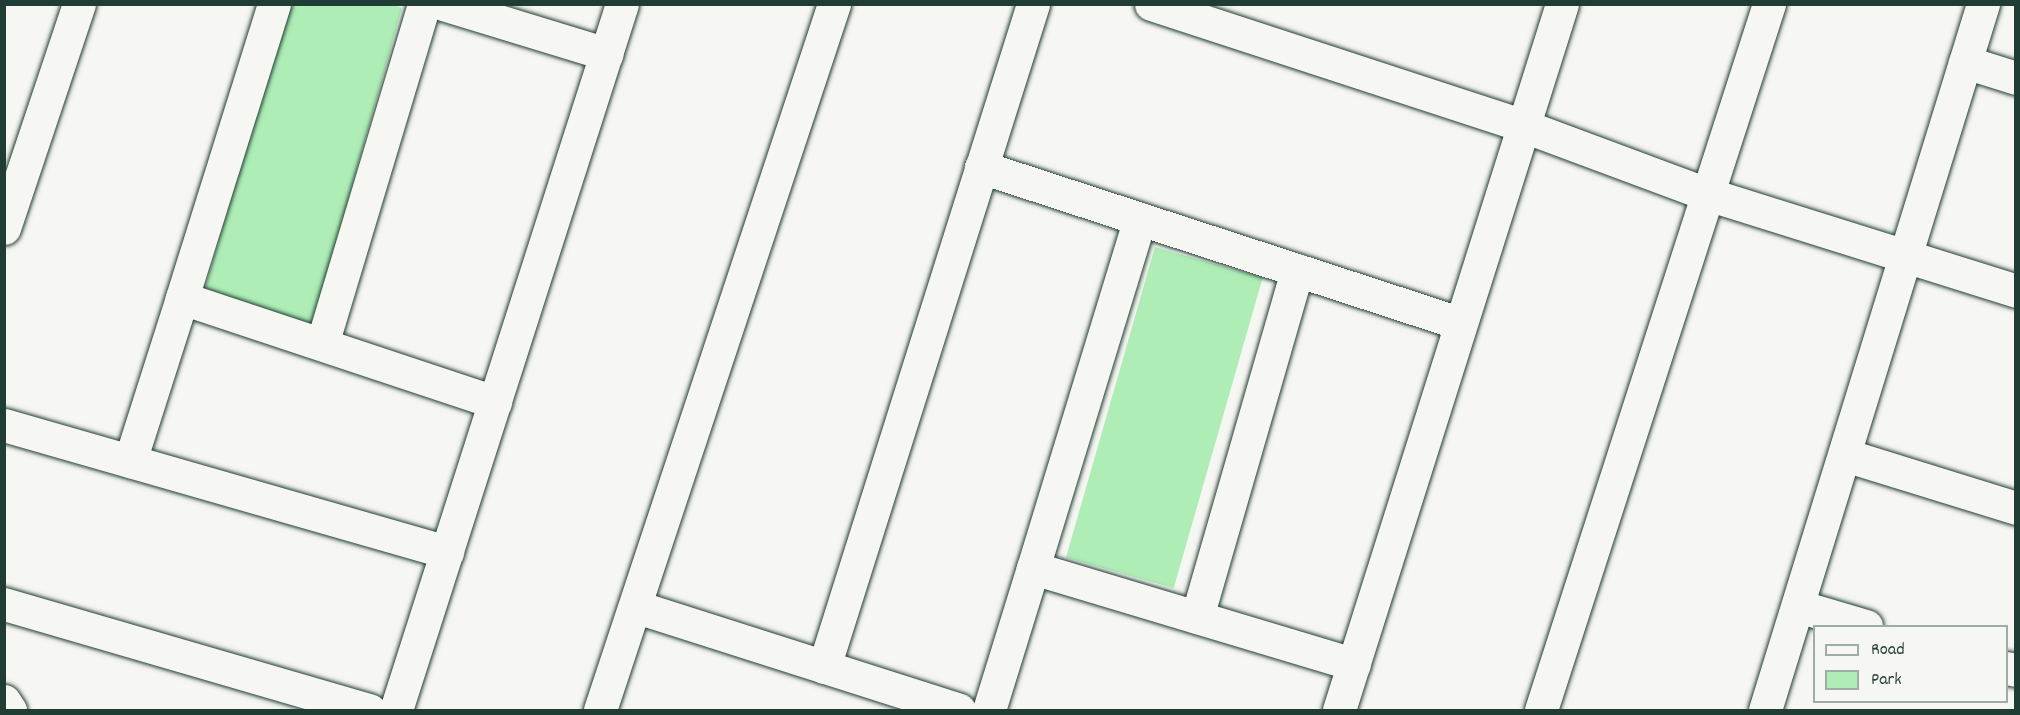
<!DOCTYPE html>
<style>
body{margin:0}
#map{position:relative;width:2020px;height:715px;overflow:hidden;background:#f6f6f2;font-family:Dekko,sans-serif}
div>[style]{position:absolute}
.green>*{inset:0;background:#aeeeb6;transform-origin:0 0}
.roads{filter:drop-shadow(0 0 2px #1f3d34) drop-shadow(0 0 2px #1f3d34)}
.minor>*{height:33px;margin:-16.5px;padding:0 16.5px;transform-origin:16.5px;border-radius:16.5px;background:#f6f6f2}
span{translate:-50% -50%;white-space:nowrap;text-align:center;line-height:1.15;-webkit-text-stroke:4.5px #f6f6f2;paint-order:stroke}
.frame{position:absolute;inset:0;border:6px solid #1f3d34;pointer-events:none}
.legend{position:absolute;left:1813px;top:625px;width:195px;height:78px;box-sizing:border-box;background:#f6f6f2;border:2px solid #a0aca6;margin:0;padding:8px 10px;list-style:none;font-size:18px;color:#1f3d34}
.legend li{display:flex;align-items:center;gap:12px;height:30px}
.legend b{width:30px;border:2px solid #a0aca6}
</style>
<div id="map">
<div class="green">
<div style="clip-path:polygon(391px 4px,402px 8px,313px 325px,204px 293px,285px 5px)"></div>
<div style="left:1155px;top:247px;width:112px;height:323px;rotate:16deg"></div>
</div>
<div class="roads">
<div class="minor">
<div style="left:274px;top:4px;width:308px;rotate:107.4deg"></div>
<div style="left:182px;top:298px;width:330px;rotate:18.4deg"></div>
<div style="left:443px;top:4px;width:171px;rotate:17deg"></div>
<div style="left:1151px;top:4px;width:392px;rotate:18.1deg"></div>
<div style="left:1524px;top:126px;width:192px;rotate:20.4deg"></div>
<div style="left:1704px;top:193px;width:327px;rotate:17.4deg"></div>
<div style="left:1965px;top:62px;width:53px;rotate:17.4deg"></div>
<div style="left:981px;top:167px;width:503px;rotate:18.07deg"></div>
<div style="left:4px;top:228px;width:236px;rotate:-71.5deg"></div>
<div style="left:323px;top:341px;width:352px;rotate:-73.3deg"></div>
<div style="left:4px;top:425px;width:461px;rotate:16deg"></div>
<div style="left:1845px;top:455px;width:179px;rotate:17.2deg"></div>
<div style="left:130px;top:461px;width:171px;rotate:-72.3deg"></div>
<div style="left:1033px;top:568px;width:365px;rotate:-73deg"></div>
<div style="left:4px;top:604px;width:381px;rotate:16.2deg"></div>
<div style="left:1798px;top:606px;width:71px;rotate:16.4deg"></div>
<div style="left:637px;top:607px;width:338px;rotate:17.7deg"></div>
<div style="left:1197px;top:617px;width:361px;rotate:-73.9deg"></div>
<div style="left:824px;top:667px;width:695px;rotate:-72.5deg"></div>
<div style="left:2006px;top:668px;width:10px;rotate:11deg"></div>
<div style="left:4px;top:701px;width:11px;rotate:56deg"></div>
<div style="left:396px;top:710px;width:741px;rotate:-72.25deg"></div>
<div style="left:600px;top:710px;width:744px;rotate:-71.66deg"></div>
<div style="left:989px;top:710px;width:149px;rotate:-72.8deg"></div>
<div style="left:1033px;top:568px;width:335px;rotate:16.7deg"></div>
<div style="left:1339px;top:710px;width:740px;rotate:-72.47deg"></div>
<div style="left:1541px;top:710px;width:742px;rotate:-72.1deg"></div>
<div style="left:1765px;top:710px;width:739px;rotate:-72.84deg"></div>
</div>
</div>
<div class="frame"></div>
<ul class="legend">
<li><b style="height:8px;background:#f6f6f2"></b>Road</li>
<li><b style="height:16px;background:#aeeeb6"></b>Park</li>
</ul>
</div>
